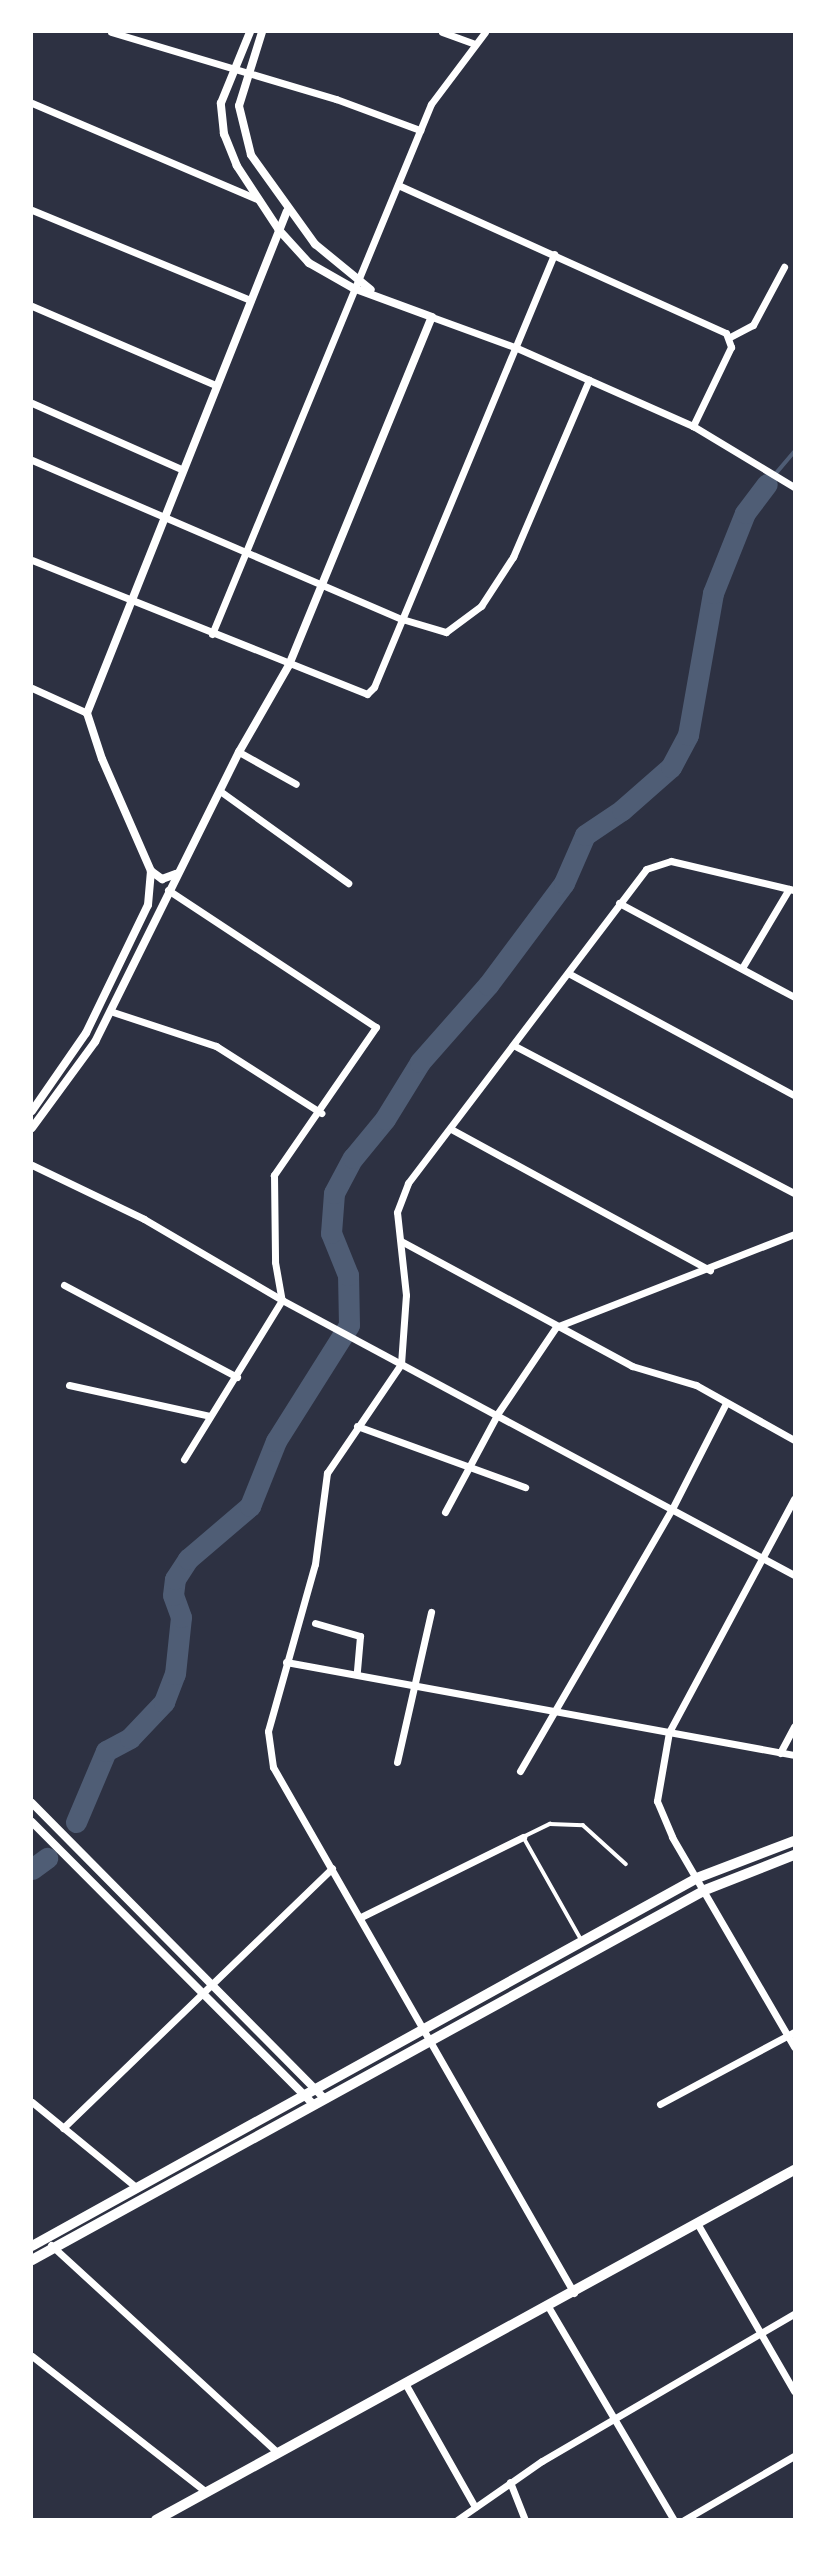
<!DOCTYPE html>
<style>
body{margin:0}
#map{position:relative;width:826px;height:2551px;overflow:hidden;background:#2d3142;font-family:"Titillium Web",sans-serif}
div>[style]{position:absolute}
.stream>*{height:3.5px;margin:-1.75px;padding:0 1.75px;transform-origin:1.75px;border-radius:1.75px;background:#4f5d75}
.river>*{height:21px;margin:-10.5px;padding:0 10.5px;transform-origin:10.5px;border-radius:10.5px;background:#4f5d75}
.service>*{height:3.5px;margin:-1.75px;padding:0 1.75px;transform-origin:1.75px;border-radius:1.75px;background:#fff}
.minor>*{height:7px;margin:-3.5px;padding:0 3.5px;transform-origin:3.5px;border-radius:3.5px;background:#fff}
.tertiary>*{height:8px;margin:-4px;padding:0 4px;transform-origin:4px;border-radius:4px;background:#fff}
.secondary>*{height:10px;margin:-5px;padding:0 5px;transform-origin:5px;border-radius:5px;background:#fff}
span{translate:-50% -50%;white-space:nowrap;text-align:center;line-height:1.15;-webkit-text-stroke:7px #fff;paint-order:stroke}
.frame{position:absolute;inset:0;border:33px solid #fff;pointer-events:none}
</style>
<div id="map">
<div class="stream">
<div style="left:767px;top:484px;width:42px;rotate:-49.8deg"></div>
</div>
<div class="river">
<div style="left:76px;top:1822px;width:77px;rotate:-67.1deg"></div>
<div style="left:106px;top:1751px;width:27px;rotate:-28deg"></div>
<div style="left:130px;top:1738px;width:50px;rotate:-46.6deg"></div>
<div style="left:164px;top:1702px;width:30px;rotate:-69deg"></div>
<div style="left:175px;top:1674px;width:57px;rotate:-84deg"></div>
<div style="left:181px;top:1617px;width:23px;rotate:-110deg"></div>
<div style="left:173px;top:1595px;width:16px;rotate:-83deg"></div>
<div style="left:175px;top:1579px;width:24px;rotate:-57deg"></div>
<div style="left:188px;top:1559px;width:82px;rotate:-40.5deg"></div>
<div style="left:250px;top:1506px;width:70px;rotate:-68.2deg"></div>
<div style="left:276px;top:1441px;width:137px;rotate:-57.8deg"></div>
<div style="left:349px;top:1325px;width:50px;rotate:-91.1deg"></div>
<div style="left:348px;top:1275px;width:45px;rotate:-112deg"></div>
<div style="left:331px;top:1233px;width:40px;rotate:-85.7deg"></div>
<div style="left:334px;top:1193px;width:40px;rotate:-62deg"></div>
<div style="left:353px;top:1158px;width:50px;rotate:-50.6deg"></div>
<div style="left:385px;top:1119px;width:67px;rotate:-58.4deg"></div>
<div style="left:420px;top:1062px;width:103px;rotate:-48.6deg"></div>
<div style="left:488px;top:985px;width:127px;rotate:-53.3deg"></div>
<div style="left:564px;top:883px;width:52px;rotate:-66.4deg"></div>
<div style="left:585px;top:835px;width:45px;rotate:-34deg"></div>
<div style="left:622px;top:810px;width:65px;rotate:-41.3deg"></div>
<div style="left:671px;top:767px;width:36px;rotate:-62deg"></div>
<div style="left:688px;top:735px;width:144px;rotate:-80deg"></div>
<div style="left:713px;top:593px;width:86px;rotate:-68.2deg"></div>
<div style="left:745px;top:513px;width:36px;rotate:-53deg"></div>
<div style="left:32px;top:1869px;width:19px;rotate:-36deg"></div>
</div>
<div class="service">
<div style="left:581px;top:1940px;width:118px;rotate:-119.4deg"></div>
<div style="left:523px;top:1837px;width:30px;rotate:-26deg"></div>
<div style="left:550px;top:1824px;width:33px;rotate:2deg"></div>
<div style="left:583px;top:1825px;width:58px;rotate:42.2deg"></div>
</div>
<div class="minor">
<div style="left:111px;top:32px;width:235px;rotate:16.6deg"></div>
<div style="left:336px;top:99px;width:90px;rotate:20.3deg"></div>
<div style="left:442px;top:32px;width:33px;rotate:20deg"></div>
<div style="left:32px;top:103px;width:247px;rotate:23.1deg"></div>
<div style="left:398px;top:185px;width:360px;rotate:24.3deg"></div>
<div style="left:726px;top:333px;width:15px;rotate:70deg"></div>
<div style="left:731px;top:347px;width:88px;rotate:115.7deg"></div>
<div style="left:32px;top:210px;width:236px;rotate:22.4deg"></div>
<div style="left:32px;top:306px;width:199px;rotate:23.3deg"></div>
<div style="left:432px;top:317px;width:90px;rotate:20deg"></div>
<div style="left:517px;top:348px;width:193px;rotate:23.9deg"></div>
<div style="left:693px;top:426px;width:118px;rotate:31.1deg"></div>
<div style="left:730px;top:337px;width:26px;rotate:-28deg"></div>
<div style="left:753px;top:325px;width:66px;rotate:-61.9deg"></div>
<div style="left:32px;top:403px;width:163px;rotate:23.9deg"></div>
<div style="left:32px;top:460px;width:403px;rotate:23.3deg"></div>
<div style="left:402px;top:619px;width:46px;rotate:16.5deg"></div>
<div style="left:446px;top:632px;width:44px;rotate:-36.6deg"></div>
<div style="left:481px;top:606px;width:59px;rotate:-56.9deg"></div>
<div style="left:513px;top:557px;width:193px;rotate:-66.8deg"></div>
<div style="left:32px;top:560px;width:361px;rotate:21.8deg"></div>
<div style="left:367px;top:694px;width:10px;rotate:-45deg"></div>
<div style="left:374px;top:687px;width:469px;rotate:-67.4deg"></div>
<div style="left:212px;top:634px;width:573px;rotate:-67.55deg"></div>
<div style="left:431px;top:104px;width:90px;rotate:-53.1deg"></div>
<div style="left:32px;top:688px;width:60px;rotate:24.4deg"></div>
<div style="left:239px;top:752px;width:65px;rotate:29.3deg"></div>
<div style="left:220px;top:791px;width:158px;rotate:35.7deg"></div>
<div style="left:168px;top:890px;width:249px;rotate:33.4deg"></div>
<div style="left:376px;top:1027px;width:180px;rotate:124.6deg"></div>
<div style="left:274px;top:1175px;width:87px;rotate:89.3deg"></div>
<div style="left:275px;top:1262px;width:39px;rotate:80deg"></div>
<div style="left:282px;top:1300px;width:187px;rotate:121.6deg"></div>
<div style="left:619px;top:903px;width:199px;rotate:28.2deg"></div>
<div style="left:742px;top:968px;width:92px;rotate:-59.3deg"></div>
<div style="left:568px;top:973px;width:257px;rotate:28.4deg"></div>
<div style="left:110px;top:1011px;width:112px;rotate:18.3deg"></div>
<div style="left:216px;top:1046px;width:125px;rotate:32.5deg"></div>
<div style="left:515px;top:1046px;width:315px;rotate:27.8deg"></div>
<div style="left:451px;top:1129px;width:295px;rotate:28.6deg"></div>
<div style="left:32px;top:1165px;width:124px;rotate:25.7deg"></div>
<div style="left:144px;top:1219px;width:160px;rotate:30.4deg"></div>
<div style="left:282px;top:1300px;width:581px;rotate:28.24deg"></div>
<div style="left:401px;top:1241px;width:263px;rotate:28.4deg"></div>
<div style="left:632px;top:1366px;width:67px;rotate:16.5deg"></div>
<div style="left:696px;top:1385px;width:112px;rotate:29.3deg"></div>
<div style="left:64px;top:1285px;width:196px;rotate:28deg"></div>
<div style="left:69px;top:1385px;width:144px;rotate:12.4deg"></div>
<div style="left:357px;top:1426px;width:179px;rotate:20deg"></div>
<div style="left:794px;top:1499px;width:264px;rotate:118.2deg"></div>
<div style="left:669px;top:1732px;width:70px;rotate:99.9deg"></div>
<div style="left:657px;top:1801px;width:39px;rotate:67deg"></div>
<div style="left:672px;top:1837px;width:243px;rotate:59.8deg"></div>
<div style="left:445px;top:1512px;width:112px;rotate:-61.8deg"></div>
<div style="left:498px;top:1413px;width:104px;rotate:-56deg"></div>
<div style="left:556px;top:1327px;width:256px;rotate:-21.3deg"></div>
<div style="left:315px;top:1623px;width:47px;rotate:16.1deg"></div>
<div style="left:360px;top:1636px;width:38px;rotate:95deg"></div>
<div style="left:286px;top:1662px;width:516px;rotate:10.37deg"></div>
<div style="left:780px;top:1753px;width:30px;rotate:-62deg"></div>
<div style="left:397px;top:1762px;width:154px;rotate:-77.2deg"></div>
<div style="left:520px;top:1771px;width:303px;rotate:-59.9deg"></div>
<div style="left:672px;top:1509px;width:119px;rotate:-63deg"></div>
<div style="left:361px;top:1917px;width:181px;rotate:-26.3deg"></div>
<div style="left:32px;top:2102px;width:136px;rotate:39.3deg"></div>
<div style="left:660px;top:2104px;width:152px;rotate:-28.2deg"></div>
<div style="left:63px;top:2128px;width:374px;rotate:-44deg"></div>
<div style="left:697px;top:2223px;width:194px;rotate:60deg"></div>
<div style="left:51px;top:2245px;width:308px;rotate:42.5deg"></div>
<div style="left:574px;top:2293px;width:606px;rotate:-119.78deg"></div>
<div style="left:273px;top:1767px;width:36px;rotate:-98deg"></div>
<div style="left:268px;top:1731px;width:173px;rotate:-74.3deg"></div>
<div style="left:315px;top:1564px;width:92px;rotate:-82.5deg"></div>
<div style="left:327px;top:1473px;width:132px;rotate:-55.8deg"></div>
<div style="left:401px;top:1364px;width:69px;rotate:-85.9deg"></div>
<div style="left:406px;top:1295px;width:83px;rotate:-96.2deg"></div>
<div style="left:397px;top:1212px;width:31px;rotate:-69deg"></div>
<div style="left:408px;top:1183px;width:394px;rotate:-52.8deg"></div>
<div style="left:646px;top:869px;width:26px;rotate:-18deg"></div>
<div style="left:671px;top:861px;width:126px;rotate:13.3deg"></div>
<div style="left:549px;top:2308px;width:246px;rotate:59.5deg"></div>
<div style="left:32px;top:2356px;width:221px;rotate:38deg"></div>
<div style="left:406px;top:2385px;width:140px;rotate:60.5deg"></div>
<div style="left:510px;top:2482px;width:41px;rotate:68.5deg"></div>
<div style="left:457px;top:2520px;width:103px;rotate:-34.8deg"></div>
<div style="left:542px;top:2461px;width:292px;rotate:-30.3deg"></div>
<div style="left:684px;top:2520px;width:127px;rotate:-30.2deg"></div>
</div>
<div class="tertiary">
<div style="left:262px;top:32px;width:77px;rotate:107.3deg"></div>
<div style="left:239px;top:106px;width:50px;rotate:76.2deg"></div>
<div style="left:251px;top:155px;width:110px;rotate:54.3deg"></div>
<div style="left:315px;top:244px;width:72px;rotate:39.4deg"></div>
<div style="left:151px;top:871px;width:14px;rotate:36deg"></div>
<div style="left:162px;top:879px;width:15px;rotate:-20deg"></div>
<div style="left:32px;top:1111px;width:95px;rotate:-55.3deg"></div>
<div style="left:86px;top:1033px;width:142px;rotate:-64.2deg"></div>
<div style="left:148px;top:905px;width:34px;rotate:-85deg"></div>
<div style="left:151px;top:871px;width:122px;rotate:-113.6deg"></div>
<div style="left:102px;top:759px;width:48px;rotate:-108.1deg"></div>
<div style="left:87px;top:713px;width:540px;rotate:-68.28deg"></div>
<div style="left:32px;top:1128px;width:107px;rotate:-53.8deg"></div>
<div style="left:95px;top:1042px;width:324px;rotate:-63.6deg"></div>
<div style="left:239px;top:752px;width:100px;rotate:-60.1deg"></div>
<div style="left:289px;top:665px;width:376px;rotate:-67.7deg"></div>
<div style="left:432px;top:317px;width:84px;rotate:-159.8deg"></div>
<div style="left:353px;top:288px;width:51px;rotate:-150.4deg"></div>
<div style="left:309px;top:263px;width:45px;rotate:-132.3deg"></div>
<div style="left:279px;top:230px;width:77px;rotate:-123.3deg"></div>
<div style="left:237px;top:166px;width:35px;rotate:-112deg"></div>
<div style="left:224px;top:134px;width:31px;rotate:-96deg"></div>
<div style="left:221px;top:103px;width:77px;rotate:-67.8deg"></div>
<div style="left:32px;top:1803px;width:415px;rotate:45.3deg"></div>
<div style="left:32px;top:1822px;width:398px;rotate:45.1deg"></div>
</div>
<div class="secondary">
<div style="left:32px;top:2246px;width:760px;rotate:-28.96deg"></div>
<div style="left:697px;top:1878px;width:104px;rotate:-20.9deg"></div>
<div style="left:32px;top:2260px;width:768px;rotate:-28.8deg"></div>
<div style="left:705px;top:1890px;width:96px;rotate:-21.5deg"></div>
<div style="left:156px;top:2520px;width:728px;rotate:-28.75deg"></div>
</div>
<div class="frame"></div>
</div>
